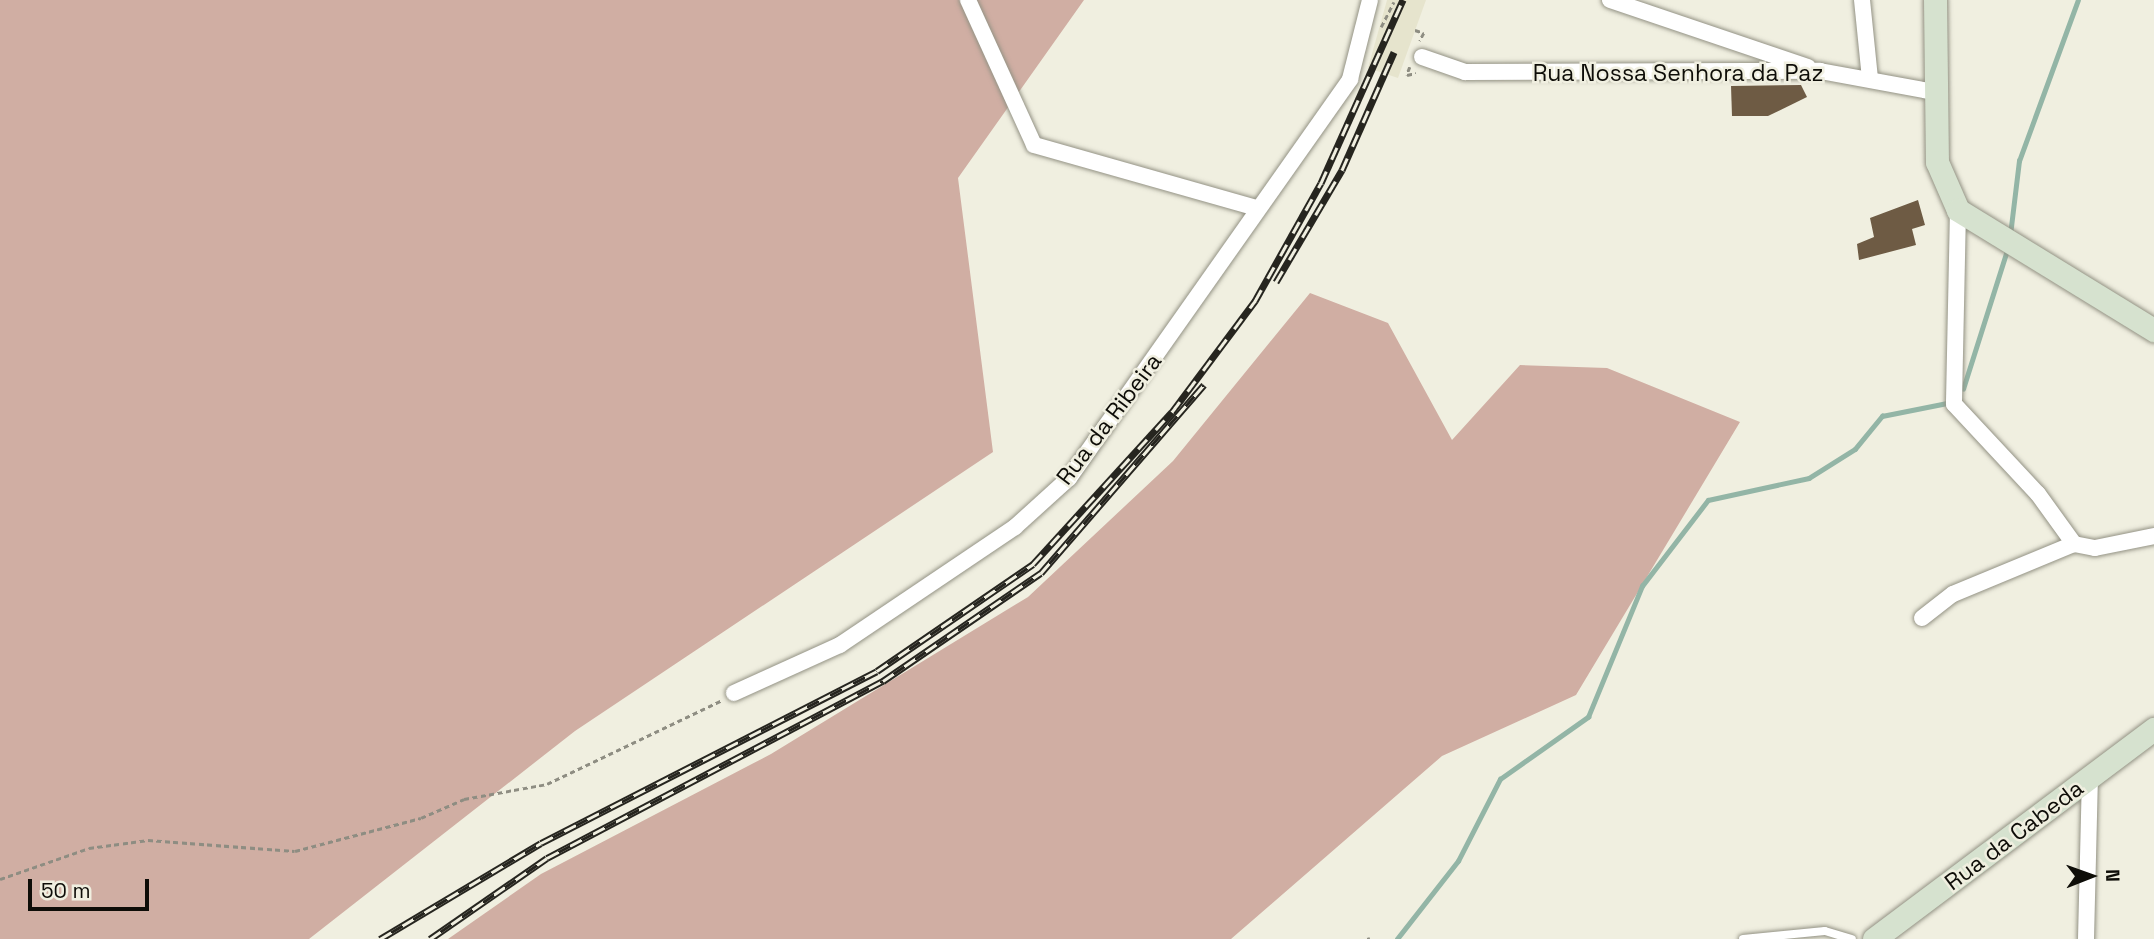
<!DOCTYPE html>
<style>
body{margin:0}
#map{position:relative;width:2154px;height:939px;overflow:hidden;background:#f0efe0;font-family:"Space Grotesk",sans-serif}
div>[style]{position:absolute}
.built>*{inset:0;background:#e6e4cd}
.forest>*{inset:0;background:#d0aea3}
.stream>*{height:4.5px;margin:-2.25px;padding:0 2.25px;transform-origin:2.25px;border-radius:2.25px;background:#93b5a6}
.building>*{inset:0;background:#6e5b44}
.path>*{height:2.5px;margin-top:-1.25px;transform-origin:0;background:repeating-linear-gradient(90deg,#8e8d82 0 5px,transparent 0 8.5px)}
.roads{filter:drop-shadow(0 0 2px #939284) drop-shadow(0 0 2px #939284)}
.lane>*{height:8px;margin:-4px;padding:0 4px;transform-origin:4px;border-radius:4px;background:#fff}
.street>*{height:16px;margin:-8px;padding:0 8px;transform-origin:8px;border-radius:8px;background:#fff}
.secondary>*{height:23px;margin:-11.5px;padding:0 11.5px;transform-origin:11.5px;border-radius:11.5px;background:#d6e2cf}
.rail>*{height:7px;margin-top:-3.5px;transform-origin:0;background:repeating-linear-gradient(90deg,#f0efe0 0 13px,#26251f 0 26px);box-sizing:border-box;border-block:2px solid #26251f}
span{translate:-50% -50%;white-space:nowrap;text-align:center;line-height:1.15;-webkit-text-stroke:5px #f0efe0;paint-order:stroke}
.street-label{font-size:23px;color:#0e0d08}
.north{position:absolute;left:2056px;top:841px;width:70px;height:70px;-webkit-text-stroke:5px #f0efe0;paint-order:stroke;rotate:89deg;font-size:19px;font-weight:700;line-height:28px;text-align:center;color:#0e0d08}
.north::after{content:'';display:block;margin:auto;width:24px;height:32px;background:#0e0d08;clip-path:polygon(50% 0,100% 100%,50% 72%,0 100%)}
.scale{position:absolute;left:28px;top:879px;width:121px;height:32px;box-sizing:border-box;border:4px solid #0e0d08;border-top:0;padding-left:9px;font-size:21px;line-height:24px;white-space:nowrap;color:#0e0d08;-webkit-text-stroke:5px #f0efe0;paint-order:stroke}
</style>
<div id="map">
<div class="built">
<div style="clip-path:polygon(1387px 0,1426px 0,1398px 78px,1368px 68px)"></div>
</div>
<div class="forest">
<div style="clip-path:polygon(0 0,1084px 0,958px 178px,993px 452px,575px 731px,309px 939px,0 939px)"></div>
<div style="clip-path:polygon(1310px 293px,1388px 323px,1452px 440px,1520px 365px,1607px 368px,1740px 422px,1576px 695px,1442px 756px,1231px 939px,448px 939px,541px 874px,771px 754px,1028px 597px,1173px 461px)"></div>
</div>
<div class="stream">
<div style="left:2010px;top:235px;width:75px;rotate:-83.1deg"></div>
<div style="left:2019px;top:161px;width:171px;rotate:-69.9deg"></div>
<div style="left:1963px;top:389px;width:146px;rotate:-72.4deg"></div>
<div style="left:1397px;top:939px;width:99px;rotate:-52deg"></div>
<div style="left:1458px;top:861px;width:92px;rotate:-62.9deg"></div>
<div style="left:1500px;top:779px;width:108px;rotate:-35.2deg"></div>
<div style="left:1588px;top:717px;width:142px;rotate:-67.6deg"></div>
<div style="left:1642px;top:586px;width:108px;rotate:-52.5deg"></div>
<div style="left:1708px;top:500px;width:103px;rotate:-12.3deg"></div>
<div style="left:1809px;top:478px;width:54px;rotate:-32.2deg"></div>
<div style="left:1855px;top:449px;width:43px;rotate:-50.7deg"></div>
<div style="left:1882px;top:416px;width:66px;rotate:-11.3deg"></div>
</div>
<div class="building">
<div style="clip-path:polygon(1801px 85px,1807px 97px,1768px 116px,1732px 116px,1731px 86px)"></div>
<div style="clip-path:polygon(1918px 200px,1925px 225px,1912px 229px,1916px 245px,1859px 260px,1857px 244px,1874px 237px,1870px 218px)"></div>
</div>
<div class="path">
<div style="left:1381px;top:27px;width:28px;rotate:-63deg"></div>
<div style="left:1415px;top:30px;width:9px;rotate:18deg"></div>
<div style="left:1424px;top:33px;width:9px;rotate:117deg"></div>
<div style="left:1410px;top:67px;width:9px;rotate:111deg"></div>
<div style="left:1407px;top:75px;width:9px;rotate:-13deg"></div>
<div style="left:0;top:879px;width:94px;rotate:-19.2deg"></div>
<div style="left:89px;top:848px;width:60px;rotate:-7.7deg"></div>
<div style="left:148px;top:840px;width:147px;rotate:4.3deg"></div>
<div style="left:295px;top:851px;width:130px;rotate:-14.7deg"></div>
<div style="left:421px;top:818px;width:47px;rotate:-23.8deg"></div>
<div style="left:464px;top:799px;width:84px;rotate:-10.2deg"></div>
<div style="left:547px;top:784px;width:194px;rotate:-25.6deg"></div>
<div style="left:1367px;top:939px;width:3px;rotate:-18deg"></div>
</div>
<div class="roads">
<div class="lane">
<div style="left:1743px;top:939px;width:82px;rotate:-5.6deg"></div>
<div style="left:1825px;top:931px;width:28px;rotate:17deg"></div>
</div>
<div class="street">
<div style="left:968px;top:0;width:159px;rotate:65.5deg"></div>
<div style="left:1034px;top:145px;width:232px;rotate:15.8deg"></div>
<div style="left:1610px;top:0;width:209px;rotate:18.7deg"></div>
<div style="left:1862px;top:0;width:79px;rotate:84.2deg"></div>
<div style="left:1422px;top:57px;width:46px;rotate:19.2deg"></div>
<div style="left:1465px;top:72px;width:355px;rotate:-0.2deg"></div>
<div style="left:1820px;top:71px;width:116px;rotate:10.4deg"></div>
<div style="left:1958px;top:210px;width:194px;rotate:91.2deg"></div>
<div style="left:1954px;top:404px;width:123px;rotate:47deg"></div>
<div style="left:2038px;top:494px;width:62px;rotate:54.2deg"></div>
<div style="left:1922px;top:618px;width:39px;rotate:-38deg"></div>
<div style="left:1953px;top:594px;width:131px;rotate:-22.5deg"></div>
<div style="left:2074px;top:544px;width:21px;rotate:11deg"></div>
<div style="left:2095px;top:548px;width:60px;rotate:-11.5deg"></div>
<div style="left:734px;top:693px;width:116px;rotate:-24.4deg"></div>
<div style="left:840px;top:645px;width:211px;rotate:-34deg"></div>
<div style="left:1015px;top:527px;width:73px;rotate:-42.2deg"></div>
<div style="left:1069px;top:478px;width:488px;rotate:-54.8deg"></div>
<div style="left:1350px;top:79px;width:81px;rotate:-75.8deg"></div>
<div style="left:2086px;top:939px;width:160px;rotate:-88.6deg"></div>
</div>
<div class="secondary">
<div style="left:1935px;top:0;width:162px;rotate:89.3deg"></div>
<div style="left:1937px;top:162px;width:52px;rotate:66.4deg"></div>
<div style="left:1958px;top:210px;width:230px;rotate:31.5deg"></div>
<div style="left:1874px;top:939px;width:350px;rotate:-36.9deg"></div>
</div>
</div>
<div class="rail">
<div style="left:1276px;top:282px;width:130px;rotate:-59.5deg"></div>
<div style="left:1342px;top:170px;width:129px;rotate:-66.2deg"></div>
<div style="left:380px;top:939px;width:187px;rotate:-30.8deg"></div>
<div style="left:541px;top:843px;width:377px;rotate:-27.1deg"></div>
<div style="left:877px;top:671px;width:189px;rotate:-34.4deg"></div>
<div style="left:1033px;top:564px;width:206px;rotate:-47.6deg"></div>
<div style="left:1172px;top:412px;width:139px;rotate:-53.2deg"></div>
<div style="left:1255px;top:301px;width:135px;rotate:-60.8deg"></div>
<div style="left:1321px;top:183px;width:201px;rotate:-65.9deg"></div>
<div style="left:430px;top:939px;width:142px;rotate:-34.7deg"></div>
<div style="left:547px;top:858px;width:380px;rotate:-27.8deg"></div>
<div style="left:883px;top:681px;width:191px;rotate:-34.4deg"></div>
<div style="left:1041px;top:573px;width:249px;rotate:-49.1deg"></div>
</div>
<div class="street-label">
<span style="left:1678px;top:73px">Rua Nossa Senhora da Paz</span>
<span style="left:1109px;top:419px;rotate:-53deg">Rua da Ribeira</span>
<span style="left:2014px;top:835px;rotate:-37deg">Rua da Cabeda</span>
</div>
<div class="north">N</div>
<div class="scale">50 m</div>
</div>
